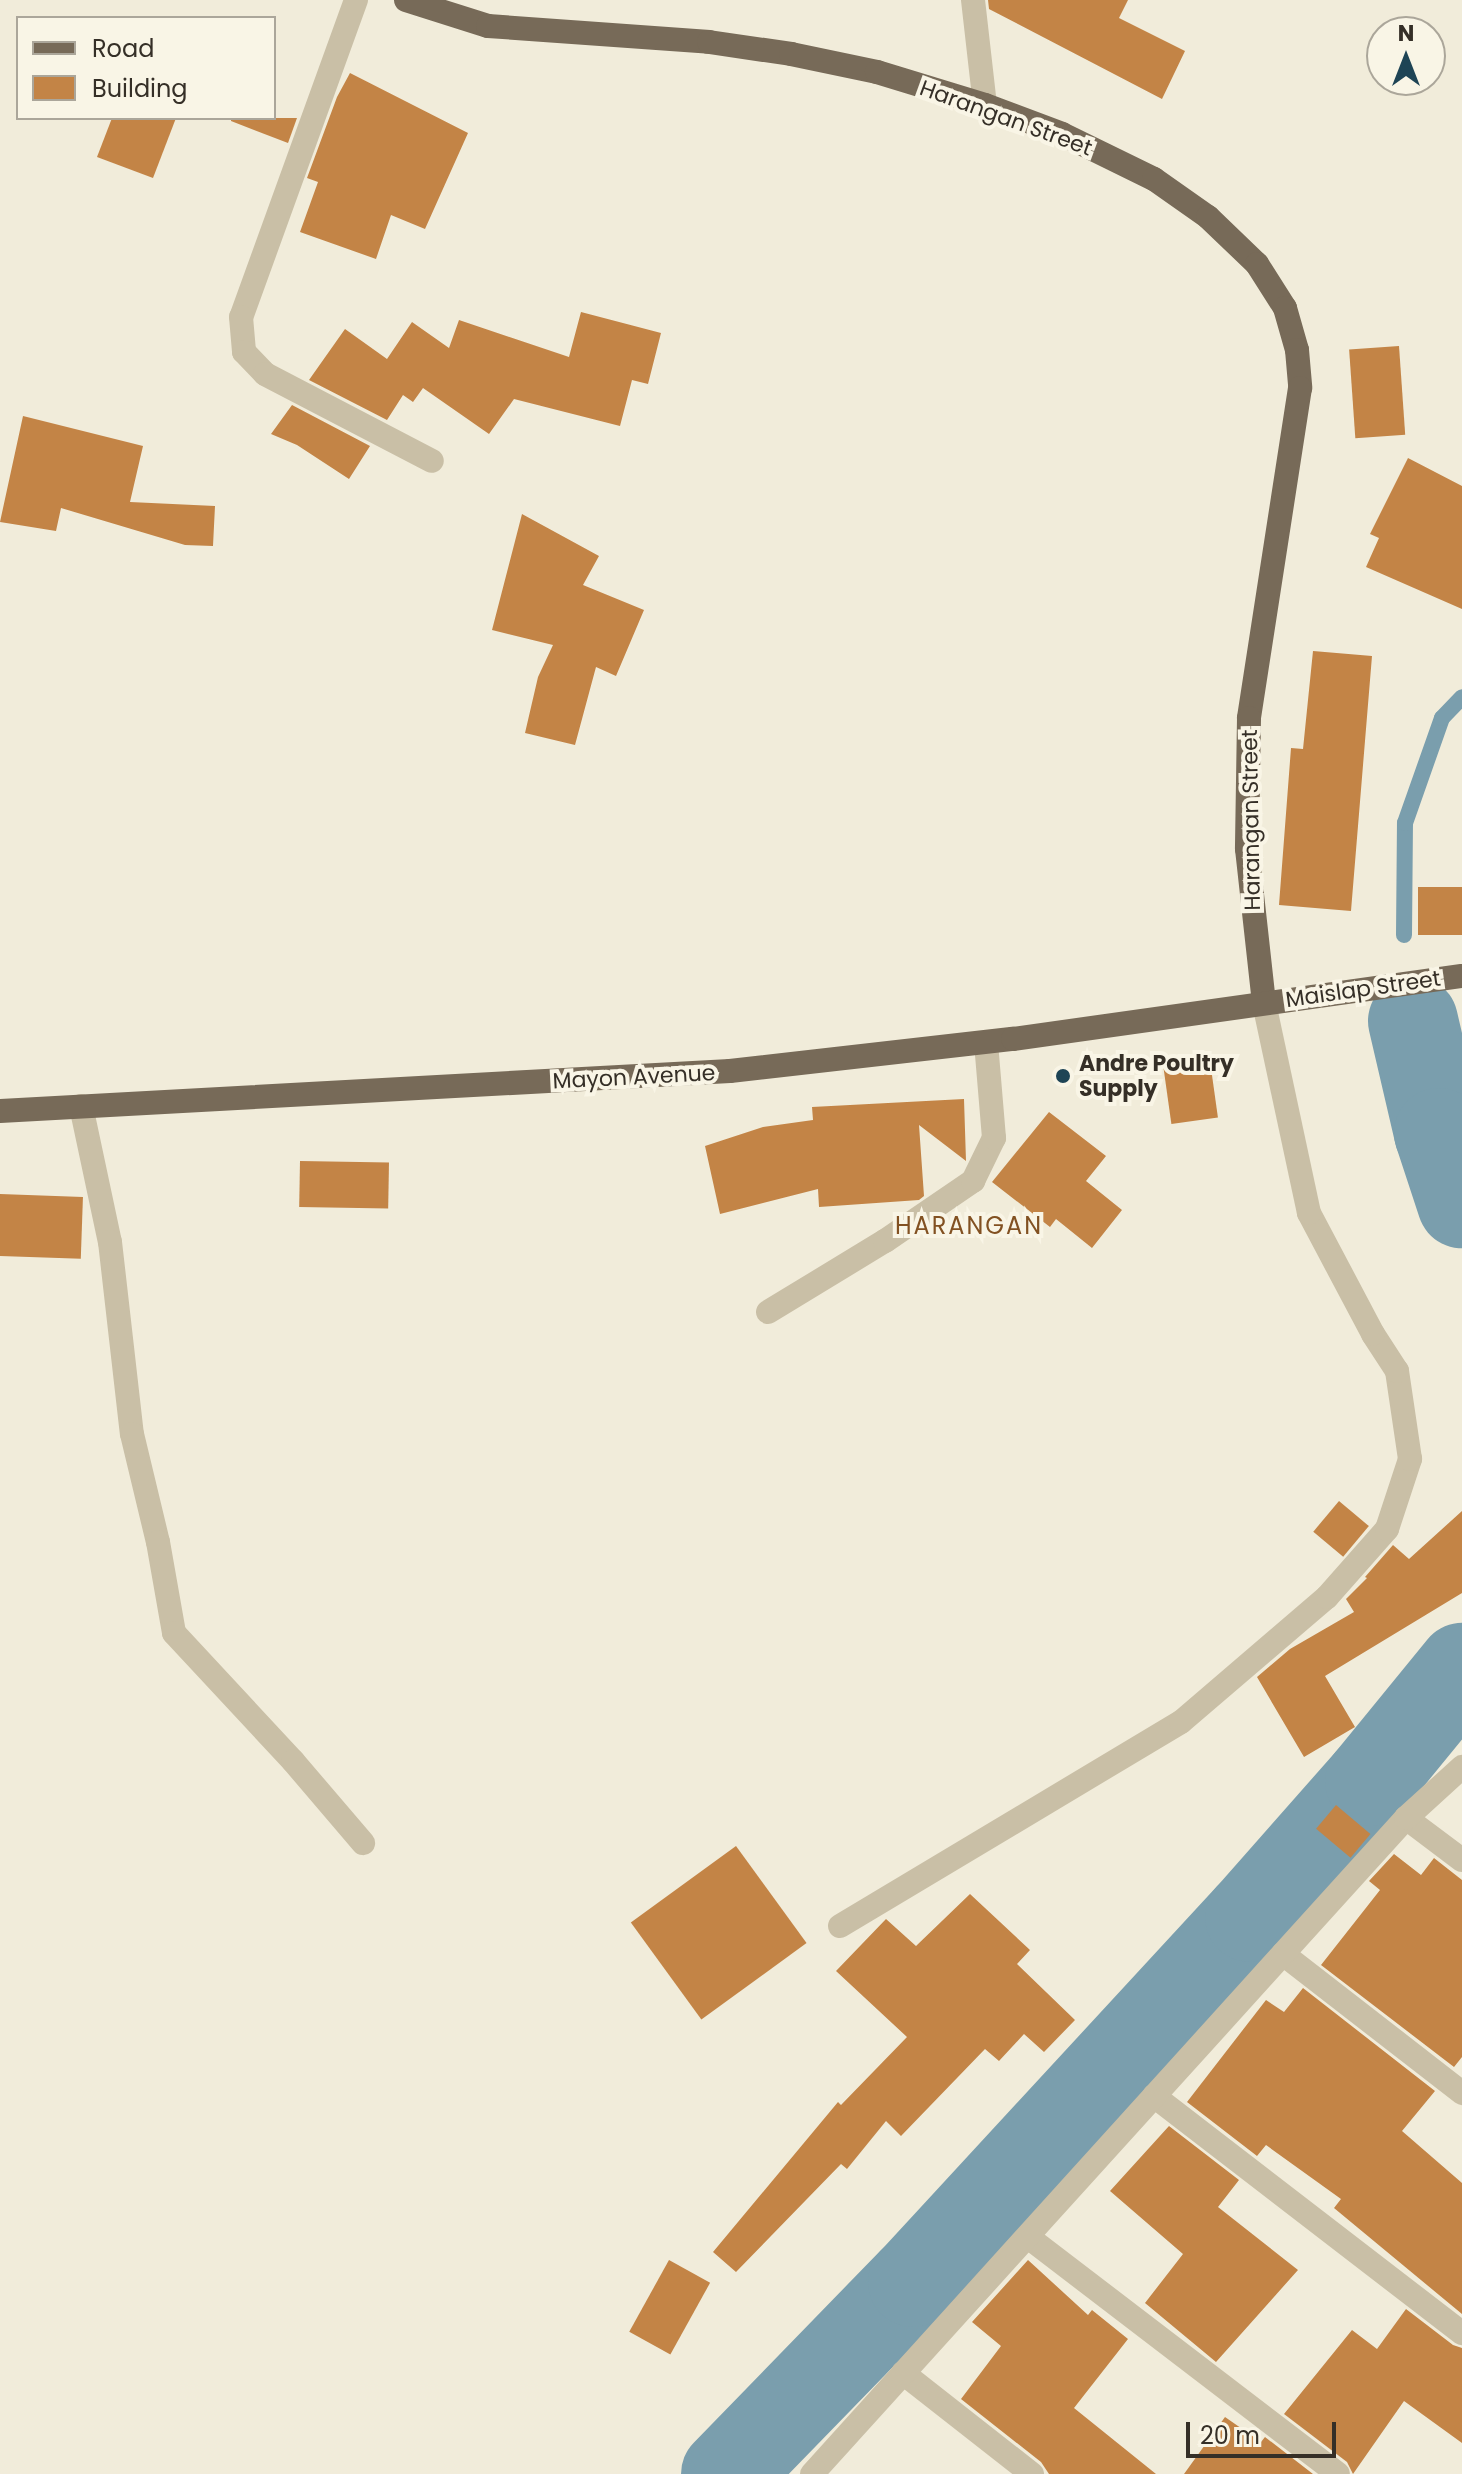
<!DOCTYPE html>
<style>
body{margin:0}
#map{position:relative;width:1462px;height:2474px;overflow:hidden;background:#f1ecda;font-family:Poppins,sans-serif}
div>[style]{position:absolute}
.stream>*{height:16px;margin:-8px;padding:0 8px;transform-origin:8px;border-radius:8px;background:#7a9ead}
.river>*{height:90px;margin:-45px;padding:0 45px;transform-origin:45px;border-radius:45px;background:#7a9ead}
.building>*{inset:0;background:#c38446;transform-origin:0 0}
.minor>*{height:24px;margin:-12px;padding:0 12px;transform-origin:12px;border-radius:12px;background:#c9bfa6}
.major>*{height:24px;margin:-12px;padding:0 12px;transform-origin:12px;border-radius:12px;background:#776a58}
.dots>*{width:22px;height:22px;translate:-50% -50%;box-sizing:border-box;border:4px solid #f9f5e6;border-radius:50%}
span{translate:-50% -50%;white-space:nowrap;text-align:center;line-height:1.15;-webkit-text-stroke:8px #f9f5e6;paint-order:stroke}
.street-label{font-size:22px;color:#352f27}
.poi-label{font-size:22px;color:#352f27;font-weight:700}
.left{translate:0 -50%;text-align:left}
.neighbourhood-label{font-size:24px;color:#825122;letter-spacing:2px}
.legend{position:absolute;left:16px;top:16px;width:260px;height:104px;box-sizing:border-box;background:#f9f5e6;border:2px solid #aba69a;margin:0;padding:10px 14px;list-style:none;font-size:24px;color:#352f27}
.legend li{display:flex;align-items:center;gap:16px;height:40px}
.legend b{width:40px;border:2px solid #aba69a}
.north{position:absolute;left:1366px;top:16px;width:80px;height:80px;box-sizing:border-box;background:#f9f5e6;border:2px solid #aba69a;border-radius:50%;rotate:0deg;font-size:22px;font-weight:700;line-height:32px;text-align:center;color:#352f27}
.north::after{content:'';display:block;margin:auto;width:28px;height:36px;background:#1e4455;clip-path:polygon(50% 0,100% 100%,50% 72%,0 100%)}
.scale{position:absolute;left:1186px;top:2422px;width:150px;height:36px;box-sizing:border-box;border:4px solid #352f27;border-top:0;padding-left:10px;font-size:24px;line-height:28px;white-space:nowrap;color:#352f27;-webkit-text-stroke:6px #f9f5e6;paint-order:stroke}
</style>
<div id="map">
<div class="stream">
<div style="left:1404px;top:935px;width:112px;rotate:-89.5deg"></div>
<div style="left:1405px;top:823px;width:111px;rotate:-70.6deg"></div>
<div style="left:1442px;top:718px;width:29px;rotate:-46deg"></div>
</div>
<div class="river">
<div style="left:1413px;top:1021px;width:115px;rotate:76.9deg"></div>
<div style="left:1439px;top:1133px;width:74px;rotate:71.8deg"></div>
<div style="left:726px;top:2474px;width:268px;rotate:-45.8deg"></div>
<div style="left:913px;top:2282px;width:497px;rotate:-47.3deg"></div>
<div style="left:1250px;top:1917px;width:181px;rotate:-48.6deg"></div>
<div style="left:1370px;top:1781px;width:146px;rotate:-50.8deg"></div>
</div>
<div class="building">
<div style="clip-path:polygon(988px 0,1128px 0,1119px 18px,1185px 51px,1162px 99px,989px 9px)"></div>
<div style="clip-path:polygon(350px 73px,468px 133px,425px 229px,391px 215px,376px 259px,300px 232px,318px 182px,307px 178px,337px 97px)"></div>
<div style="clip-path:polygon(112px 118px,176px 118px,153px 178px,97px 157px)"></div>
<div style="clip-path:polygon(231px 118px,297px 118px,288px 143px,231px 121px)"></div>
<div style="clip-path:polygon(581px 312px,661px 333px,648px 384px,632px 380px,620px 426px,514px 399px,489px 434px,423px 388px,413px 402px,403px 395px,387px 420px,309px 380px,345px 329px,387px 359px,412px 322px,449px 348px,459px 320px,569px 357px)"></div>
<div style="left:1399px;top:346px;width:89px;height:50px;rotate:86deg"></div>
<div style="clip-path:polygon(292px 405px,370px 446px,349px 479px,297px 445px,271px 434px)"></div>
<div style="clip-path:polygon(23px 416px,143px 446px,130px 502px,215px 506px,213px 546px,185px 545px,61px 508px,56px 531px,0 522px)"></div>
<div style="clip-path:polygon(1408px 458px,1462px 486px,1462px 609px,1366px 567px,1379px 538px,1370px 534px)"></div>
<div style="clip-path:polygon(522px 514px,599px 556px,583px 585px,644px 610px,616px 676px,596px 667px,575px 745px,525px 733px,538px 677px,553px 645px,492px 630px)"></div>
<div style="clip-path:polygon(1313px 651px,1372px 656px,1351px 911px,1279px 905px,1291px 748px,1303px 749px)"></div>
<div style="left:1462px;top:887px;width:48px;height:44px;rotate:90deg"></div>
<div style="left:1210px;top:1061px;width:57px;height:47px;rotate:82deg"></div>
<div style="clip-path:polygon(964px 1099px,966px 1161px,919px 1125px,924px 1196px,919px 1200px,819px 1207px,818px 1189px,720px 1214px,705px 1146px,763px 1127px,813px 1120px,812px 1107px)"></div>
<div style="clip-path:polygon(1049px 1112px,1106px 1156px,1086px 1181px,1122px 1210px,1092px 1248px,1056px 1219px,1050px 1227px,992px 1182px)"></div>
<div style="left:300px;top:1161px;width:89px;height:46px;rotate:1deg"></div>
<div style="left:0;top:1194px;width:83px;height:62px;rotate:2deg"></div>
<div style="left:1339px;top:1501px;width:39px;height:40px;rotate:40deg"></div>
<div style="clip-path:polygon(1462px 1511px,1462px 1593px,1325px 1676px,1355px 1727px,1304px 1757px,1257px 1677px,1290px 1649px,1354px 1612px,1346px 1599px,1367px 1578px,1365px 1577px,1393px 1545px,1409px 1559px)"></div>
<div style="left:1336px;top:1805px;width:45px;height:31px;rotate:40deg"></div>
<div style="left:736px;top:1846px;width:120px;height:130px;rotate:54deg"></div>
<div style="clip-path:polygon(1394px 1854px,1421px 1875px,1434px 1858px,1462px 1880px,1462px 2057px,1454px 2067px,1321px 1965px,1380px 1890px,1369px 1881px)"></div>
<div style="clip-path:polygon(970px 1894px,1030px 1950px,1017px 1964px,1075px 2020px,1044px 2052px,1024px 2034px,999px 2061px,985px 2049px,901px 2136px,886px 2121px,847px 2169px,841px 2164px,736px 2272px,713px 2252px,838px 2102px,841px 2105px,907px 2037px,836px 1971px,886px 1919px,916px 1946px)"></div>
<div style="clip-path:polygon(1303px 1988px,1435px 2091px,1402px 2131px,1462px 2183px,1462px 2314px,1334px 2208px,1341px 2199px,1266px 2145px,1257px 2156px,1187px 2102px,1266px 2000px,1284px 2012px)"></div>
<div style="clip-path:polygon(1169px 2126px,1239px 2180px,1218px 2207px,1298px 2270px,1216px 2362px,1145px 2303px,1183px 2254px,1110px 2191px)"></div>
<div style="left:669px;top:2260px;width:47px;height:82px;rotate:29deg"></div>
<div style="clip-path:polygon(1028px 2260px,1088px 2315px,1092px 2310px,1128px 2339px,1074px 2408px,1156px 2474px,1049px 2474px,1041px 2462px,961px 2399px,1001px 2346px,972px 2322px)"></div>
<div style="clip-path:polygon(1406px 2309px,1453px 2345px,1462px 2348px,1462px 2443px,1404px 2401px,1353px 2474px,1347px 2462px,1284px 2414px,1352px 2330px,1377px 2349px)"></div>
<div style="clip-path:polygon(1225px 2417px,1261px 2442px,1265px 2437px,1313px 2474px,1184px 2474px)"></div>
</div>
<div class="minor">
<div style="left:356px;top:0;width:337px;rotate:109.9deg"></div>
<div style="left:241px;top:317px;width:35px;rotate:85deg"></div>
<div style="left:244px;top:352px;width:30px;rotate:46deg"></div>
<div style="left:265px;top:374px;width:188px;rotate:27.5deg"></div>
<div style="left:973px;top:0;width:106px;rotate:83.5deg"></div>
<div style="left:81px;top:1106px;width:139px;rotate:78deg"></div>
<div style="left:110px;top:1242px;width:193px;rotate:83.5deg"></div>
<div style="left:132px;top:1434px;width:111px;rotate:76.5deg"></div>
<div style="left:158px;top:1542px;width:92px;rotate:80deg"></div>
<div style="left:174px;top:1633px;width:175px;rotate:47.1deg"></div>
<div style="left:293px;top:1761px;width:108px;rotate:49.5deg"></div>
<div style="left:768px;top:1312px;width:137px;rotate:-31.3deg"></div>
<div style="left:885px;top:1241px;width:107px;rotate:-34.3deg"></div>
<div style="left:973px;top:1181px;width:48px;rotate:-64deg"></div>
<div style="left:994px;top:1138px;width:96px;rotate:-94.8deg"></div>
<div style="left:1406px;top:1818px;width:70px;rotate:36.9deg"></div>
<div style="left:840px;top:1926px;width:397px;rotate:-30.9deg"></div>
<div style="left:1181px;top:1722px;width:192px;rotate:-40.6deg"></div>
<div style="left:1327px;top:1597px;width:91px;rotate:-48.6deg"></div>
<div style="left:1387px;top:1529px;width:74px;rotate:-71.8deg"></div>
<div style="left:1410px;top:1459px;width:89px;rotate:-98.4deg"></div>
<div style="left:1397px;top:1371px;width:44px;rotate:-123deg"></div>
<div style="left:1373px;top:1334px;width:137px;rotate:-117.9deg"></div>
<div style="left:1309px;top:1213px;width:215px;rotate:-102.1deg"></div>
<div style="left:1283px;top:1954px;width:227px;rotate:37.8deg"></div>
<div style="left:1154px;top:2096px;width:389px;rotate:37.6deg"></div>
<div style="left:1028px;top:2237px;width:390px;rotate:37.4deg"></div>
<div style="left:903px;top:2373px;width:164px;rotate:38.1deg"></div>
<div style="left:812px;top:2474px;width:885px;rotate:-47.84deg"></div>
<div style="left:1406px;top:1818px;width:76px;rotate:-42.3deg"></div>
</div>
<div class="major">
<div style="left:406px;top:0;width:86px;rotate:17.6deg"></div>
<div style="left:488px;top:26px;width:222px;rotate:4.1deg"></div>
<div style="left:709px;top:42px;width:83px;rotate:8.3deg"></div>
<div style="left:791px;top:54px;width:88px;rotate:11.8deg"></div>
<div style="left:877px;top:72px;width:113px;rotate:17deg"></div>
<div style="left:985px;top:105px;width:82px;rotate:20.6deg"></div>
<div style="left:1062px;top:134px;width:102px;rotate:26.1deg"></div>
<div style="left:1154px;top:179px;width:66px;rotate:35.1deg"></div>
<div style="left:1208px;top:217px;width:68px;rotate:43.8deg"></div>
<div style="left:1257px;top:264px;width:52px;rotate:57.5deg"></div>
<div style="left:1285px;top:308px;width:44px;rotate:74.1deg"></div>
<div style="left:1297px;top:350px;width:38px;rotate:85deg"></div>
<div style="left:1300px;top:388px;width:334px;rotate:98.8deg"></div>
<div style="left:1249px;top:718px;width:131px;rotate:90.9deg"></div>
<div style="left:1247px;top:849px;width:155px;rotate:83.7deg"></div>
<div style="left:0;top:1111px;width:731px;rotate:-3.14deg"></div>
<div style="left:730px;top:1071px;width:285px;rotate:-6.5deg"></div>
<div style="left:1013px;top:1039px;width:453px;rotate:-8deg"></div>
</div>
<div class="dots">
<div style="left:1063px;top:1076px;background:#1e4455"></div>
</div>
<div class="street-label">
<span style="left:1006px;top:118px;rotate:20deg">Harangan Street</span>
<span style="left:1251px;top:820px;rotate:-91deg">Harangan Street</span>
<span style="left:1363px;top:989px;rotate:-8deg">Maislap Street</span>
<span style="left:634px;top:1077px;rotate:-3deg">Mayon Avenue</span>
</div>
<div class="poi-label">
<span class="left" style="left:1079px;top:1076px">Andre Poultry<br>Supply</span>
</div>
<div class="neighbourhood-label">
<span style="left:969px;top:1226px">HARANGAN</span>
</div>
<ul class="legend">
<li><b style="height:10px;background:#776a58"></b>Road</li>
<li><b style="height:22px;background:#c38446"></b>Building</li>
</ul>
<div class="north">N</div>
<div class="scale">20 m</div>
</div>
